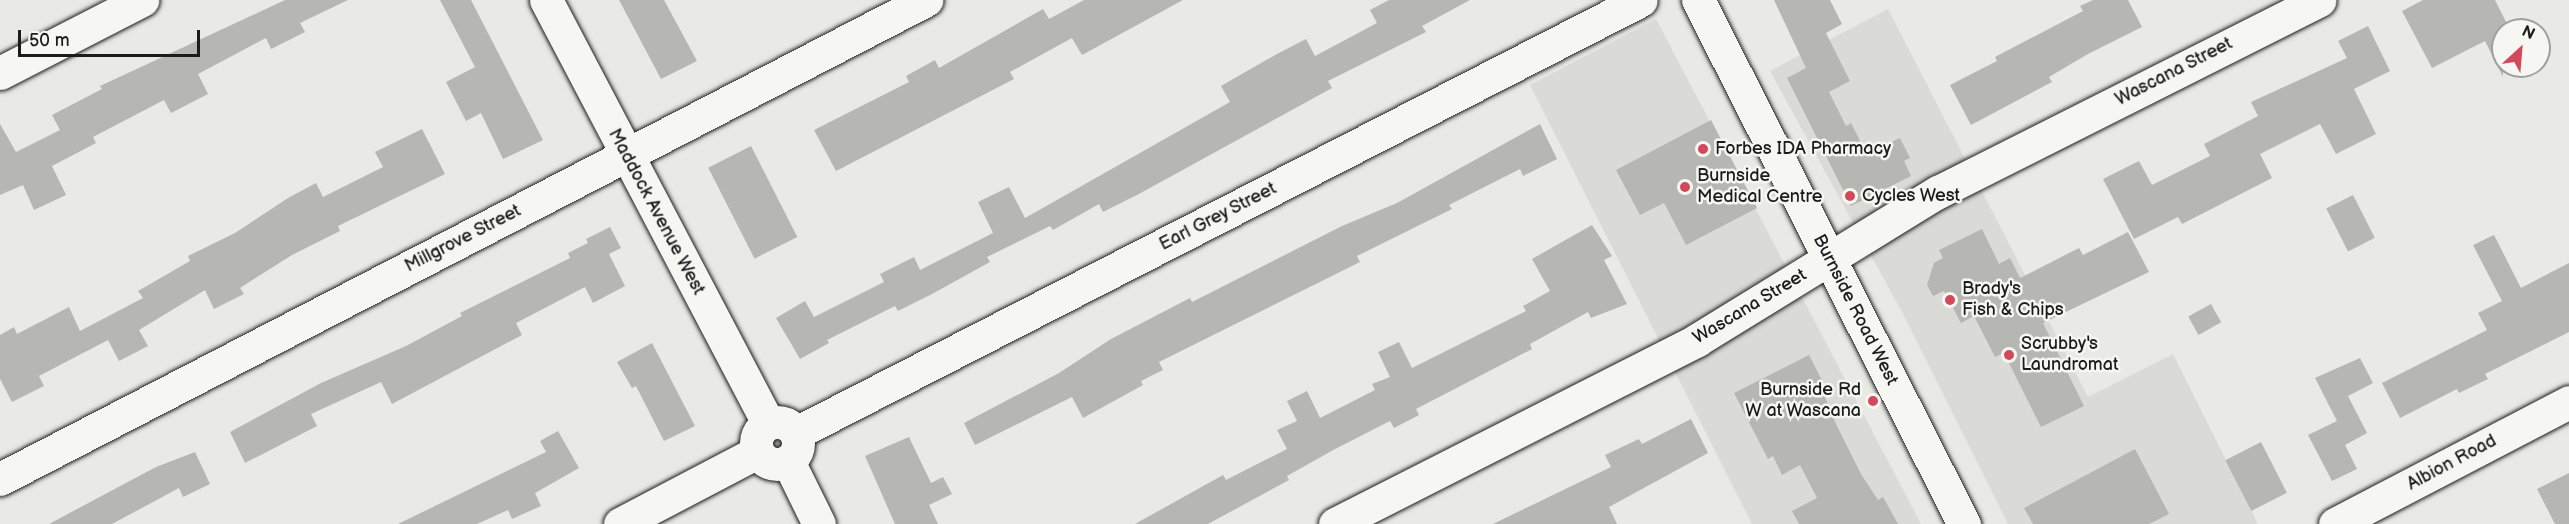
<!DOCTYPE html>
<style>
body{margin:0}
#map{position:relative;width:2569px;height:524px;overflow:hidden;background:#e9e9e5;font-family:"Balsamiq Sans",sans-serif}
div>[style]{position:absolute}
.built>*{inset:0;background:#dadad6}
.building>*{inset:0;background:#b6b6b3;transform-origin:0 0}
.roads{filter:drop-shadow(0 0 2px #1c1c1c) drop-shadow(0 0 2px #1c1c1c)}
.minor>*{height:33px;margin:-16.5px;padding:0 16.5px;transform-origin:16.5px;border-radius:16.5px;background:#f6f6f2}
.minor>.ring{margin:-16.5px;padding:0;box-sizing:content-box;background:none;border:33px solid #f6f6f2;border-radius:50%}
.major>*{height:33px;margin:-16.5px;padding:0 16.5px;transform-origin:16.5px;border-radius:16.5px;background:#f6f6f2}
.dots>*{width:16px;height:16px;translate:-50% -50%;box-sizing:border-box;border:3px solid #f6f6f2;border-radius:50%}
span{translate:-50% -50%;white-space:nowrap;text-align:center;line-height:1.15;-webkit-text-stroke:5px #f6f6f2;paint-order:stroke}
.street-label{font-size:18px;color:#1c1c1c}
.poi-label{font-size:18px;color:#1c1c1c}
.left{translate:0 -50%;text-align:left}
.right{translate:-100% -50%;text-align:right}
.north{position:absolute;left:2491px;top:18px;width:60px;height:60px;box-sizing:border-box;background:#f6f6f2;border:2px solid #9f9f9c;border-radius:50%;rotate:26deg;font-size:16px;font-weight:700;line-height:24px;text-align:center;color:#1c1c1c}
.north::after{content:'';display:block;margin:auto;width:21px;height:27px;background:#d1495b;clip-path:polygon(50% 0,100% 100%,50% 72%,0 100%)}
.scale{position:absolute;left:18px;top:30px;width:182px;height:27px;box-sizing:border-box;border:3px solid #1c1c1c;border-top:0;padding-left:8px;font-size:18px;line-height:21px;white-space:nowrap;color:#1c1c1c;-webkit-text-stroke:4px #f6f6f2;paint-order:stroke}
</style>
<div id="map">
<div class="built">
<div style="clip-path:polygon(1888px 9px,2088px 397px,2173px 354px,2258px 524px,2008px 524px,1902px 312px,1770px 71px)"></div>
<div style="clip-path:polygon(1656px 19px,1921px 524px,1752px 524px,1530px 85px)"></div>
</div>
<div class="building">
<div style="clip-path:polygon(285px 0,348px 0,300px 23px,305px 32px,271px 49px,266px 38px,198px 74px,208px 94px,171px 113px,164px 100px,93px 137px,96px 143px,52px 166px,66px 195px,34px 210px,23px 185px,0 195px,0 124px,16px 152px,60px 130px,52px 115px,102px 89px,100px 86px)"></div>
<div style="clip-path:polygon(440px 0,471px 0,543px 140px,503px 159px,481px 113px,466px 121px,446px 82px,475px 67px)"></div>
<div style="clip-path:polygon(619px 0,664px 0,697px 61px,661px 79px)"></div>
<div style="clip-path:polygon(1084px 0,1183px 0,1082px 55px,1072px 38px,1010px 72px,1014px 79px,836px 171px,814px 130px,909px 82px,906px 76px,935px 60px,939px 68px,1043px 9px,1049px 19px)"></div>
<div style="clip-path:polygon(1389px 0,1470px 0,1422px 26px,1426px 32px,1328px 81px,1332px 88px,1137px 195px,1103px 212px,1099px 204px,1053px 230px,1050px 226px,987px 257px,990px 262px,932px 294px,898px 311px,895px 306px,827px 340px,829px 343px,800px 359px,776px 318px,805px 301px,814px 317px,884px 282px,880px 274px,914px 257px,920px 270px,993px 233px,978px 202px,1009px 187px,1025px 218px,1230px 102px,1221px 86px,1277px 54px,1306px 39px,1315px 56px,1377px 23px,1370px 10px)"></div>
<div style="clip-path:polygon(1774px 0,1830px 0,1842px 24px,1826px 33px,1850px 81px,1829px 92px,1846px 126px,1851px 123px,1867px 154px,1900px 138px,1910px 158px,1904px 161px,1911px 176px,1851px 206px,1787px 78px,1806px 68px)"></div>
<div style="clip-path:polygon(2093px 0,2128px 0,2142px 27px,2088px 54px,2049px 77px,2052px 82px,1971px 125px,1950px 85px,1997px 61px,1995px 57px,2083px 11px,2080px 6px)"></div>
<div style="clip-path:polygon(2423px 0,2495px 0,2510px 30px,2503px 30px,2503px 77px,2485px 41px,2432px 68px,2402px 11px)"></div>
<div style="clip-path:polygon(2368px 26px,2390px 71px,2354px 89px,2376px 134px,2336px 154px,2320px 124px,2260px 154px,2272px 178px,2182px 224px,2178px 217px,2134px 239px,2103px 179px,2139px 161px,2152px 185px,2210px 156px,2204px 144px,2258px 116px,2251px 102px,2347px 58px,2338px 41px)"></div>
<div style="clip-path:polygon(1711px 120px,1757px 208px,1686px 245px,1664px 203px,1640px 215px,1616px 170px)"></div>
<div style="clip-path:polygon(1540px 124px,1557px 159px,1523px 176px,1520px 169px,1449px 205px,1452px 209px,1357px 256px,1360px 262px,1159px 362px,1163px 370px,1141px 381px,1143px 385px,1083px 418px,1072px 397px,975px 445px,964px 423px,1059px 373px,1111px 339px,1190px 298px,1192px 302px,1342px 226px,1397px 203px)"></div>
<div style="clip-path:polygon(422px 129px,445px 174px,338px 226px,340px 231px,292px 255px,240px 288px,244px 294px,214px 309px,205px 290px,139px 330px,148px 346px,119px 361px,108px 340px,39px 376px,44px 386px,12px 402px,0 379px,0 335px,14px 327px,17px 334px,69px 307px,80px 331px,143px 298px,138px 291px,190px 261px,188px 256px,235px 233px,288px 198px,316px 183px,323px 197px,383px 167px,375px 152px)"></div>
<div style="left:751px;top:146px;width:102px;height:48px;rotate:63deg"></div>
<div style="left:2353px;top:195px;width:48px;height:30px;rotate:63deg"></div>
<div style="clip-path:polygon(1592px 225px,1612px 256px,1604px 260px,1627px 304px,1591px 318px,1588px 312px,1530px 344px,1532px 349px,1416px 409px,1419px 415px,1394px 428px,1390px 421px,1335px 449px,1287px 476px,1289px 480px,1208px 524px,1135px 524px,1223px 475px,1226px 480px,1287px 449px,1277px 430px,1297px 421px,1287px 401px,1307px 391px,1320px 418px,1375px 390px,1372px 384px,1390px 377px,1378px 352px,1399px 342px,1412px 368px,1526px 311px,1523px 306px,1550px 291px,1532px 259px)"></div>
<div style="clip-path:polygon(610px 227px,621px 248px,609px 254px,625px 286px,593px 303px,585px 287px,516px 323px,522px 335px,392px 404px,381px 382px,311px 414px,317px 426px,245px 463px,230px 432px,321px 383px,406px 346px,462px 316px,460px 313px,570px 258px,568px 253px,588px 243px,586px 239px)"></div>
<div style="clip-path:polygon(1982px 229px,1999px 264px,2010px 258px,2020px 278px,2079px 248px,2083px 255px,2128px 232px,2149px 272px,2043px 323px,2084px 406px,2041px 427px,2004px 353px,1995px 357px,1974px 316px,1961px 323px,1944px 291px,1933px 296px,1927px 285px,1934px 263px,1943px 258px,1939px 250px)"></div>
<div style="clip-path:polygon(2494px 235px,2521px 288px,2569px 263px,2569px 332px,2485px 374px,2488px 379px,2459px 393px,2457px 389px,2400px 418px,2382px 383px,2487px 330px,2478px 313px,2502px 301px,2473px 245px)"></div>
<div style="left:2211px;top:304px;width:21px;height:26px;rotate:61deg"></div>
<div style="clip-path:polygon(652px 343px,695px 426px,664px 441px,636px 386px,632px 388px,617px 362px)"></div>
<div style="clip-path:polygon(1809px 355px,1829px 394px,1825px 397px,1836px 424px,1861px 474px,1878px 500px,1883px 497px,1898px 524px,1799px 524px,1792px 511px,1817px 498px,1800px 465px,1782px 475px,1773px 456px,1768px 459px,1734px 393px)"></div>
<div style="clip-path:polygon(2360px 358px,2373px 383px,2348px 396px,2367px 433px,2345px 445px,2357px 469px,2332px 481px,2308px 435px,2337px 421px,2315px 378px)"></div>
<div style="clip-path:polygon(1691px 419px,1708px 453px,1609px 507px,1617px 524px,1493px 524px,1611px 467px,1605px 455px,1639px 439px,1642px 444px)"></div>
<div style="clip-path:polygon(558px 431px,579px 468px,535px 493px,541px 506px,512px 519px,508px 510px,477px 524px,398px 524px,546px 452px,540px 441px)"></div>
<div style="clip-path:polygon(909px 437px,931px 483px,943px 477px,952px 494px,929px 505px,938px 524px,895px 524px,865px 456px)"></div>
<div style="left:2261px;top:442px;width:57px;height:40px;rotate:63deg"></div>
<div style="clip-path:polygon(2135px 449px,2169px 514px,2149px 524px,2033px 524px,2024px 508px)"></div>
<div style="clip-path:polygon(195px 452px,210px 484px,183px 497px,179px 488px,112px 524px,49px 524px,156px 467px)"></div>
<div style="clip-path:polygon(2569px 473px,2569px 524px,2555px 524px,2537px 489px)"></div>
</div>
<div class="roads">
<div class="minor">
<div style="left:546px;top:0;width:478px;rotate:62.3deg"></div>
<div style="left:0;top:73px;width:160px;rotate:-27.2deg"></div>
<div class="ring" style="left:756px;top:422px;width:9px;height:9px"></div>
<div style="left:796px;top:433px;width:949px;rotate:-27.13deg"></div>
<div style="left:788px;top:461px;width:70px;rotate:63.8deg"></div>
<div style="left:0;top:479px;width:1043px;rotate:-27.35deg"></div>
<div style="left:620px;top:524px;width:155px;rotate:-27.7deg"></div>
<div style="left:1335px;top:524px;width:406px;rotate:-26.9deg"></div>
<div style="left:1697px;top:340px;width:283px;rotate:-31.6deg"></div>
<div style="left:1938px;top:192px;width:427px;rotate:-26.7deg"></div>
<div style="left:2335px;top:524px;width:264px;rotate:-27.5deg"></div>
</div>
<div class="major">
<div style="left:1698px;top:0;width:588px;rotate:63.09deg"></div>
</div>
</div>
<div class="dots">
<div style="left:1703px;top:149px;background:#d1495b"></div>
<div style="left:1685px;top:187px;background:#d1495b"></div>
<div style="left:1850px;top:196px;background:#d1495b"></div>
<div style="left:1950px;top:300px;background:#d1495b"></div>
<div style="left:2009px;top:355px;background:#d1495b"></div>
<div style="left:1873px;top:401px;background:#d1495b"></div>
</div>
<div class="street-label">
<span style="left:2174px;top:72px;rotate:-27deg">Wascana Street</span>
<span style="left:656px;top:212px;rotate:62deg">Maddock Avenue West</span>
<span style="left:1218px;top:217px;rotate:-27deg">Earl Grey Street</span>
<span style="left:463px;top:239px;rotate:-27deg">Millgrove Street</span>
<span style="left:1750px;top:307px;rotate:-31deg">Wascana Street</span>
<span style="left:1855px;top:310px;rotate:63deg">Burnside Road West</span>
<span style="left:2452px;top:463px;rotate:-28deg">Albion Road</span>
</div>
<div class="poi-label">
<span class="left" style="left:1715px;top:149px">Forbes IDA Pharmacy</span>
<span class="left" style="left:1697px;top:187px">Burnside<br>Medical Centre</span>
<span class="left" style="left:1862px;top:196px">Cycles West</span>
<span class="left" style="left:1962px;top:300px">Brady's<br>Fish &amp; Chips</span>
<span class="left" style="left:2021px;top:355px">Scrubby's<br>Laundromat</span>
<span class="right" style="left:1861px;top:401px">Burnside Rd<br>W at Wascana</span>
</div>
<div class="north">N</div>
<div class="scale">50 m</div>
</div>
